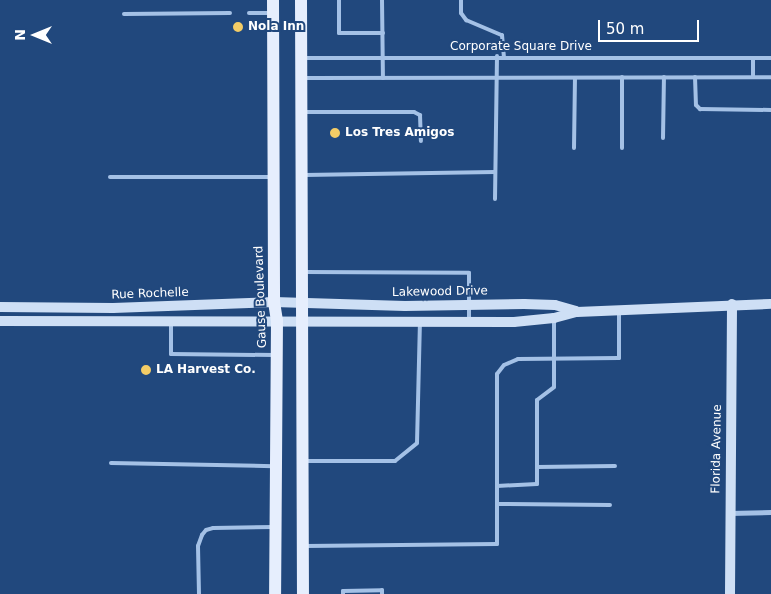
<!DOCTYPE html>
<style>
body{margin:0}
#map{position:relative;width:771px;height:594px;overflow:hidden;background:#21487d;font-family:"DejaVu Sans",sans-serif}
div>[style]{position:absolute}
.lane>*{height:4px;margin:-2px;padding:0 2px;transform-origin:2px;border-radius:2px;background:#a4c1e6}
.street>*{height:5px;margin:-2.5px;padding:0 2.5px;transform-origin:2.5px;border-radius:2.5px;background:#a4c1e6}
.secondary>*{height:10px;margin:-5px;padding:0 5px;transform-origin:5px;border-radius:5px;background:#cedff5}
.primary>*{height:12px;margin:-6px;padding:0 6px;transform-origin:6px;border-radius:6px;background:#e6eefd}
.dots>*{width:14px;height:14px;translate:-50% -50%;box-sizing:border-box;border:2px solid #21487d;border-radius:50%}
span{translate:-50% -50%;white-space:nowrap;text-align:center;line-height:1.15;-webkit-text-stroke:4px #21487d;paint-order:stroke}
.poi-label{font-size:12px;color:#fff;font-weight:700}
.left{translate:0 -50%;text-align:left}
.street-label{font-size:12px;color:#fff}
.north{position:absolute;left:10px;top:10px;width:50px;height:50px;-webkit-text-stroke:4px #21487d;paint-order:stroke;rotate:270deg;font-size:14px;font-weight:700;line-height:20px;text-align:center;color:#fff}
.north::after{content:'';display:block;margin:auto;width:18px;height:22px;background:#fff;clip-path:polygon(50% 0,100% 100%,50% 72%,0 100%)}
.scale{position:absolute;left:598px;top:20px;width:101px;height:22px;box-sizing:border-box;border:2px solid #fff;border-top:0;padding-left:6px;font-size:15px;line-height:18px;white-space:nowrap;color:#fff;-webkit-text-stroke:4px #21487d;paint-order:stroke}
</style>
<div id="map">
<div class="lane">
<div style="left:339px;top:0;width:33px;rotate:90deg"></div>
<div style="left:339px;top:33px;width:44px"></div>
<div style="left:382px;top:0;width:78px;rotate:89.3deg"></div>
<div style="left:461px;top:0;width:13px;rotate:90deg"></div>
<div style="left:461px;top:13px;width:9px;rotate:54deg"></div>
<div style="left:466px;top:20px;width:39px;rotate:23deg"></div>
<div style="left:502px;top:35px;width:21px;rotate:85deg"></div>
<div style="left:249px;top:13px;width:22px"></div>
<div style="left:124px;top:14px;width:106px;rotate:-0.5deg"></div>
<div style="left:303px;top:58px;width:468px"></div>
<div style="left:753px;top:58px;width:19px;rotate:90deg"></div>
<div style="left:695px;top:77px;width:28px;rotate:88deg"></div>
<div style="left:696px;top:105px;width:6px;rotate:45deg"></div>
<div style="left:700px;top:109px;width:71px;rotate:0.8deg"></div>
<div style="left:304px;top:78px;width:467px;rotate:-0.1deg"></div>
<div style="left:304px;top:112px;width:110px"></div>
<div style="left:414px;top:112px;width:7px;rotate:27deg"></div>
<div style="left:420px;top:115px;width:26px;rotate:88deg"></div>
<div style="left:663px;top:138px;width:61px;rotate:-89.1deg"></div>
<div style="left:574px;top:148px;width:70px;rotate:-89.2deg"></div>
<div style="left:622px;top:148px;width:71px;rotate:-90deg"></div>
<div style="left:304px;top:175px;width:191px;rotate:-0.9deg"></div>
<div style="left:110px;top:177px;width:160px"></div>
<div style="left:495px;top:199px;width:143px;rotate:-89.2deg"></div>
<div style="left:304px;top:272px;width:165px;rotate:0.3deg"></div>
<div style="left:469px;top:273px;width:49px;rotate:90deg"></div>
<div style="left:171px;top:323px;width:31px;rotate:90deg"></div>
<div style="left:171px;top:354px;width:104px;rotate:0.6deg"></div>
<div style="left:304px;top:461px;width:91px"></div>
<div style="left:395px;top:461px;width:28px;rotate:-39deg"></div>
<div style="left:417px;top:443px;width:121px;rotate:-88.6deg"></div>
<div style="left:111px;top:463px;width:163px;rotate:1.1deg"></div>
<div style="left:537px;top:467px;width:78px;rotate:-0.7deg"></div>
<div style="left:497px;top:486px;width:40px;rotate:-2.9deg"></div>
<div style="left:537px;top:484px;width:84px;rotate:-90deg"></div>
<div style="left:537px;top:400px;width:21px;rotate:-37deg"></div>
<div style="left:554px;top:387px;width:67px;rotate:-90deg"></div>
<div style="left:497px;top:504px;width:113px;rotate:0.5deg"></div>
<div style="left:305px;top:546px;width:192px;rotate:-0.6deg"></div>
<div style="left:497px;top:544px;width:170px;rotate:-90deg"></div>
<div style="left:497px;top:374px;width:11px;rotate:-52deg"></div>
<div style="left:504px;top:365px;width:15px;rotate:-23deg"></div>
<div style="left:518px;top:359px;width:101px;rotate:-0.6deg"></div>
<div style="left:619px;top:358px;width:46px;rotate:-90deg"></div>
<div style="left:199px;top:594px;width:48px;rotate:-91.2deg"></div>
<div style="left:198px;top:546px;width:12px;rotate:-70deg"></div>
<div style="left:202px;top:535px;width:6px;rotate:-51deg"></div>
<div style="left:206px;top:530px;width:7px;rotate:-16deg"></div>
<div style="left:213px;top:528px;width:61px;rotate:-0.9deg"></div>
<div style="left:343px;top:594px;width:3px;rotate:-90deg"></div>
<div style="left:343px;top:591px;width:39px;rotate:-1deg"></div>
<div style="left:382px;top:590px;width:4px;rotate:90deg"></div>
</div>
<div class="street">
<div style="left:729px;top:513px;width:42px;rotate:-1.4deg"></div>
</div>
<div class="secondary">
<div style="left:0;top:307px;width:113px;rotate:0.5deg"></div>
<div style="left:113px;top:308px;width:161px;rotate:-2.1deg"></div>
<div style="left:274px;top:302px;width:131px;rotate:1.7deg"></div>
<div style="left:405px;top:306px;width:119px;rotate:-1deg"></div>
<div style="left:524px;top:304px;width:31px;rotate:2deg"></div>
<div style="left:555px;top:305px;width:22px;rotate:16deg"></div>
<div style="left:0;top:321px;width:514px;rotate:0.11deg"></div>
<div style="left:514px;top:322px;width:40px;rotate:-5.7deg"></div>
<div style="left:554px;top:318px;width:24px;rotate:-15deg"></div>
<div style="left:577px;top:312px;width:194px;rotate:-2.4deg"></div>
<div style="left:730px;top:594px;width:290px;rotate:-89.6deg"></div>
</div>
<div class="primary">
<div style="left:273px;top:0;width:302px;rotate:89.8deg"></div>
<div style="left:274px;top:302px;width:18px;rotate:81deg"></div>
<div style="left:277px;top:320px;width:274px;rotate:90.4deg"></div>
<div style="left:301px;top:0;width:594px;rotate:89.81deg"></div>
</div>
<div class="dots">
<div style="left:238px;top:27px;background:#f3cc66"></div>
<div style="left:335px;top:133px;background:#f3cc66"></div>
<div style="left:146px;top:370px;background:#f3cc66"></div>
</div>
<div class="poi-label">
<span class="left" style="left:248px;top:27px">Nola Inn</span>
<span class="left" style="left:345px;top:133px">Los Tres Amigos</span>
<span class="left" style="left:156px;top:370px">LA Harvest Co.</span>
</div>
<div class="street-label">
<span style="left:521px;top:47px">Corporate Square Drive</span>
<span style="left:440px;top:292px;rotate:-1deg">Lakewood Drive</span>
<span style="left:150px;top:294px;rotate:-2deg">Rue Rochelle</span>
<span style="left:261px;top:297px;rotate:-92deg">Gause Boulevard</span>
<span style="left:717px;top:449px;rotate:-89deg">Florida Avenue</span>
</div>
<div class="north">N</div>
<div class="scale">50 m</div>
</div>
